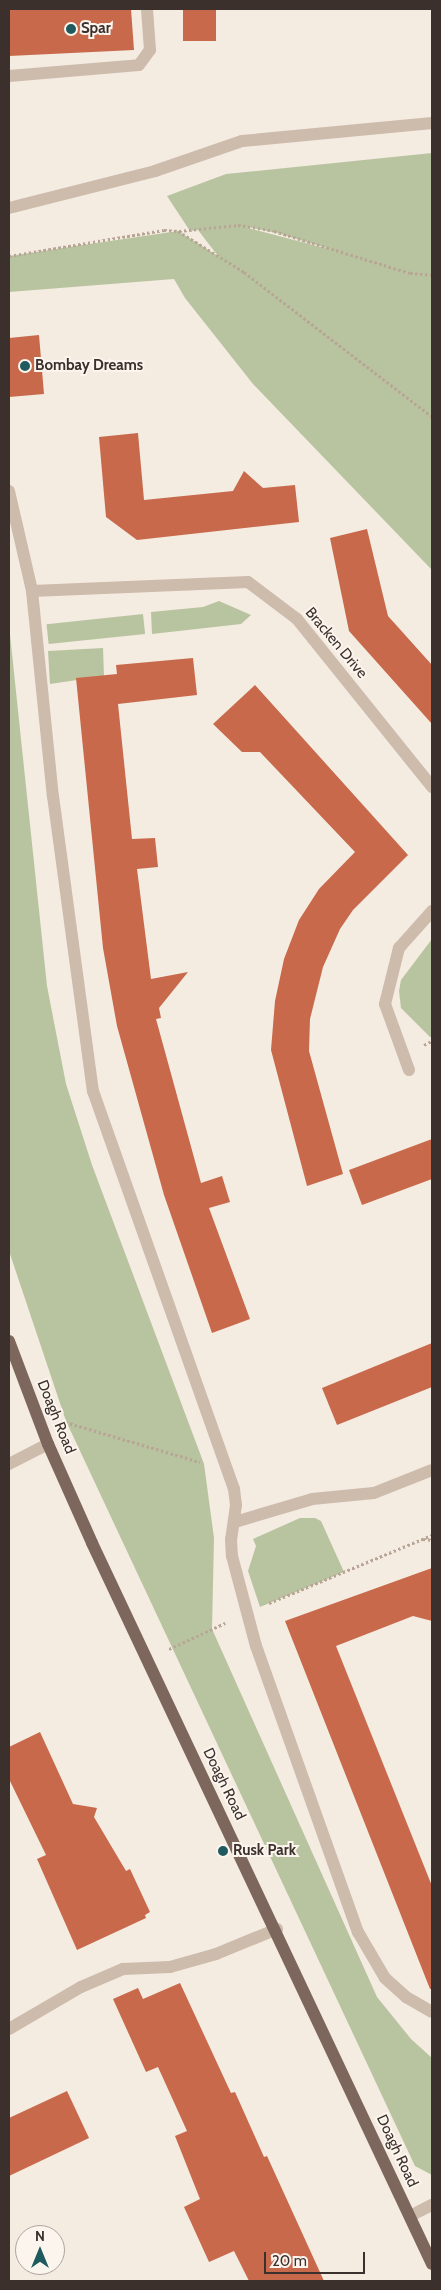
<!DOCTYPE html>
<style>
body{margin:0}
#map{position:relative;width:441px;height:2290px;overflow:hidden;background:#f4ebe1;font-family:Cabin,sans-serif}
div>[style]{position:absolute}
.green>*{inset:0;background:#b8c4a0;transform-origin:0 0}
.building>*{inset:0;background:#c8694b;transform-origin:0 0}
.path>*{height:3px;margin-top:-1.5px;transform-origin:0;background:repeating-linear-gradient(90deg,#b9a596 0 2.5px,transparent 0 5px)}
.minor>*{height:12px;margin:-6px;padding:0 6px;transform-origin:6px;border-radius:6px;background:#cdbbac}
.major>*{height:12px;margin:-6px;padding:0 6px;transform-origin:6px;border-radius:6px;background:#7d675c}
.dots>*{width:14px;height:14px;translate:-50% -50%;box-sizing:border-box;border:2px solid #fbf5ee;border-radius:50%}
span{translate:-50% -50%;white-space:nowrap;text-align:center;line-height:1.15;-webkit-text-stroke:4px #fbf5ee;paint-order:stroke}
.poi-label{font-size:15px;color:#3b302b;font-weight:700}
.left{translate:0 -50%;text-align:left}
.street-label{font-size:15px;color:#3b302b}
.frame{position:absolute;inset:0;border:10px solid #3b302b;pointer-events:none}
.north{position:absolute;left:15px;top:2225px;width:50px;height:50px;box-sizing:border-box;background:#fbf5ee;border:1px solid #aea6a0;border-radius:50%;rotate:0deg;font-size:14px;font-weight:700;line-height:20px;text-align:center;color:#3b302b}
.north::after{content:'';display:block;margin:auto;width:18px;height:22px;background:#1f5a5e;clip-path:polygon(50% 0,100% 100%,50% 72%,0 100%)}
.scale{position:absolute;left:264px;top:2252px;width:101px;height:22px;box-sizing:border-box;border:2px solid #3b302b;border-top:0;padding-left:6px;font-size:15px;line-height:18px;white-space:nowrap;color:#3b302b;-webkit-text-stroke:4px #fbf5ee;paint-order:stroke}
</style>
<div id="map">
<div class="green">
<div style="clip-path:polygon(evenodd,432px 153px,432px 570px,253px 384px,185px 298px,174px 279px,9px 292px,9px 256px,178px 231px,218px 256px,198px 230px,190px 231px,167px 196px,226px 174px,432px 153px,248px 227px,277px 233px,336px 251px,248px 228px,248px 227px)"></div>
<div style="clip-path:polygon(219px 601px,251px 615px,241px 624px,152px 634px,151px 612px,203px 607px)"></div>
<div style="left:143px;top:614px;width:20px;height:97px;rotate:84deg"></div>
<div style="clip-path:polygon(9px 625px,47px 986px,66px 1084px,92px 1165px,204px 1464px,214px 1538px,212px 1629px,377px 1997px,411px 2039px,432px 2058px,432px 2175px,415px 2166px,66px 1421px,9px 1251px)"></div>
<div style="clip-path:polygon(103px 648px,104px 676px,50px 684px,48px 651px)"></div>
<div style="clip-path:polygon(432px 939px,432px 1037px,430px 1037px,401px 1008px,399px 991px,401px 980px)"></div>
<div style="clip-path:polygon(300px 1518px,315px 1518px,321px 1521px,344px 1572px,260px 1607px,248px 1571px,256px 1546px,253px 1539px)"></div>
</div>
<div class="building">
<div style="clip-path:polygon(9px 9px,131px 9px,134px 50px,9px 56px)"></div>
<div style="left:183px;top:9px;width:33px;height:32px"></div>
<div style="clip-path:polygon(39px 335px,44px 394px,9px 397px,9px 338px)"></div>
<div style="clip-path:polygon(138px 433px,144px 500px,233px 491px,244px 471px,263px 488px,295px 485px,299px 522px,137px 540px,106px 517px,99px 437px)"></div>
<div style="clip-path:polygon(367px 529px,388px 616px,432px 665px,432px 724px,349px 631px,330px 538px)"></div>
<div style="clip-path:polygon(193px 658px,197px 695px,118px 704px,132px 839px,155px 838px,158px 867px,137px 869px,151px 979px,188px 972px,159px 1008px,161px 1018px,156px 1019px,201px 1183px,222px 1176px,230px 1202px,209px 1208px,250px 1319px,212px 1333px,164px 1195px,117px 1026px,103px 948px,76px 678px,117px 674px,116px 665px)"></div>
<div style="clip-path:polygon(255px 685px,408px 855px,353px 910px,340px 929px,323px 967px,310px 1019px,309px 1051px,343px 1174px,307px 1186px,271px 1050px,275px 1001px,284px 959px,299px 920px,319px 889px,355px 852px,260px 752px,242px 752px,213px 724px)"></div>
<div style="clip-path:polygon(432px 1139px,432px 1179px,362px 1205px,349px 1170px)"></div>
<div style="clip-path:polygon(432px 1343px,432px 1387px,337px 1425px,322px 1388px)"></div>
<div style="clip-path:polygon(432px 1568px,432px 1621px,413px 1616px,336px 1646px,432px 1886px,432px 1989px,430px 1989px,285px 1621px)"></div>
<div style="clip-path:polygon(40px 1732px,73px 1804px,97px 1808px,94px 1817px,126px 1871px,130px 1869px,150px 1912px,145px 1915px,146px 1918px,77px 1950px,37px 1859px,46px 1855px,9px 1779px,9px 1747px)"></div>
<div style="clip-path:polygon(180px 1983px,231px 2093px,235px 2092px,264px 2157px,267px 2156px,324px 2281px,249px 2281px,234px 2251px,209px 2262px,184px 2207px,200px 2199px,175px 2136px,187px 2131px,158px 2067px,146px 2072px,113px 1999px,138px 1988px,143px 1999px)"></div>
<div style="clip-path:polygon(67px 2091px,89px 2138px,9px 2176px,9px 2118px)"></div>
</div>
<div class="path">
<div style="left:179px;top:231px;width:59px;rotate:-5.8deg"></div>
<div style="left:238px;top:225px;width:36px;rotate:9deg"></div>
<div style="left:274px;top:231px;width:142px;rotate:17.2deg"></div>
<div style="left:410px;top:273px;width:22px;rotate:5deg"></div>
<div style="left:9px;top:256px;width:157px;rotate:-9.5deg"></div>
<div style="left:164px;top:230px;width:14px;rotate:4deg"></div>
<div style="left:178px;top:231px;width:78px;rotate:31.8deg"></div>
<div style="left:244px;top:272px;width:237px;rotate:37.6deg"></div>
<div style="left:424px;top:1045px;width:9px;rotate:-27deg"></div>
<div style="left:65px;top:1422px;width:141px;rotate:16.5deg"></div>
<div style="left:423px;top:1539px;width:9px;rotate:6deg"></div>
<div style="left:269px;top:1603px;width:177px;rotate:-22.6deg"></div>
<div style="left:169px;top:1649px;width:62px;rotate:-24.9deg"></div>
</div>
<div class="minor">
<div style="left:9px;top:76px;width:130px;rotate:-4.8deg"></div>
<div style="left:139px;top:65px;width:19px;rotate:-54deg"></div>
<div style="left:150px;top:50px;width:41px;rotate:-94.2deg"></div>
<div style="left:9px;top:208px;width:151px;rotate:-14.2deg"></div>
<div style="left:155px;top:171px;width:92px;rotate:-19deg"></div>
<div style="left:242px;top:141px;width:191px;rotate:-5.4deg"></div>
<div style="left:9px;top:491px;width:103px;rotate:77deg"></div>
<div style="left:32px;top:591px;width:206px;rotate:84.2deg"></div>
<div style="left:53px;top:796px;width:298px;rotate:82.3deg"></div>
<div style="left:93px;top:1091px;width:422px;rotate:70.5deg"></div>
<div style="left:234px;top:1489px;width:16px;rotate:83deg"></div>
<div style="left:236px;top:1505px;width:34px;rotate:98deg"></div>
<div style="left:231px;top:1539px;width:17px;rotate:87deg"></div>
<div style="left:232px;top:1556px;width:93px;rotate:75.1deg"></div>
<div style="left:256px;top:1646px;width:304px;rotate:70.4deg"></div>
<div style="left:358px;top:1932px;width:53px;rotate:59.6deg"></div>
<div style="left:385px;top:1978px;width:28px;rotate:42deg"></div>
<div style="left:406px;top:1997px;width:30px;rotate:30deg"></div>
<div style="left:32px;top:591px;width:216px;rotate:-2.4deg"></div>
<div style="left:248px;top:582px;width:61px;rotate:37.1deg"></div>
<div style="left:297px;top:619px;width:216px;rotate:51.2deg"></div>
<div style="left:409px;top:1070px;width:70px;rotate:-110deg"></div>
<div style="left:385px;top:1004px;width:58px;rotate:-76deg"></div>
<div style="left:399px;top:948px;width:50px;rotate:-48.3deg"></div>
<div style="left:9px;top:1464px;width:44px;rotate:-27.1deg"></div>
<div style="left:235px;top:1522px;width:80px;rotate:-16.6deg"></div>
<div style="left:312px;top:1499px;width:62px;rotate:-5.5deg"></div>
<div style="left:374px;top:1493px;width:62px;rotate:-21.6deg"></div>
<div style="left:9px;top:2029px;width:83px;rotate:-30.3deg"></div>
<div style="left:81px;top:1987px;width:46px;rotate:-23.2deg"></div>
<div style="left:123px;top:1969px;width:47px;rotate:-2.4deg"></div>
<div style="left:170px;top:1967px;width:48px;rotate:-15.8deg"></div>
<div style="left:216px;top:1954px;width:66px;rotate:-22.3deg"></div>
<div style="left:410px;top:2216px;width:25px;rotate:-27deg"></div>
</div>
<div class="major">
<div style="left:9px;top:1341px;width:110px;rotate:69.3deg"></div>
<div style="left:48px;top:1444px;width:108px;rotate:66deg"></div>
<div style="left:92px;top:1543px;width:797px;rotate:64.75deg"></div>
</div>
<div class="dots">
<div style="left:71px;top:29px;background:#1f5a5e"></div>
<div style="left:25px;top:366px;background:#1f5a5e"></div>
<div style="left:223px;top:1851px;background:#1f5a5e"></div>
</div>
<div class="poi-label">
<span class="left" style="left:81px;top:29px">Spar</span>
<span class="left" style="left:35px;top:366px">Bombay Dreams</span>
<span class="left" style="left:233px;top:1851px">Rusk Park</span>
</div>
<div class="street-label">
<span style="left:336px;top:643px;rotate:50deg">Bracken Drive</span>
<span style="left:56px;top:1417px;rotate:68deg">Doagh Road</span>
<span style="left:224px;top:1784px;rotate:64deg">Doagh Road</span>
<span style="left:397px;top:2151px;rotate:65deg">Doagh Road</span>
</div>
<div class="frame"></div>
<div class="north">N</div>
<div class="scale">20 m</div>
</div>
